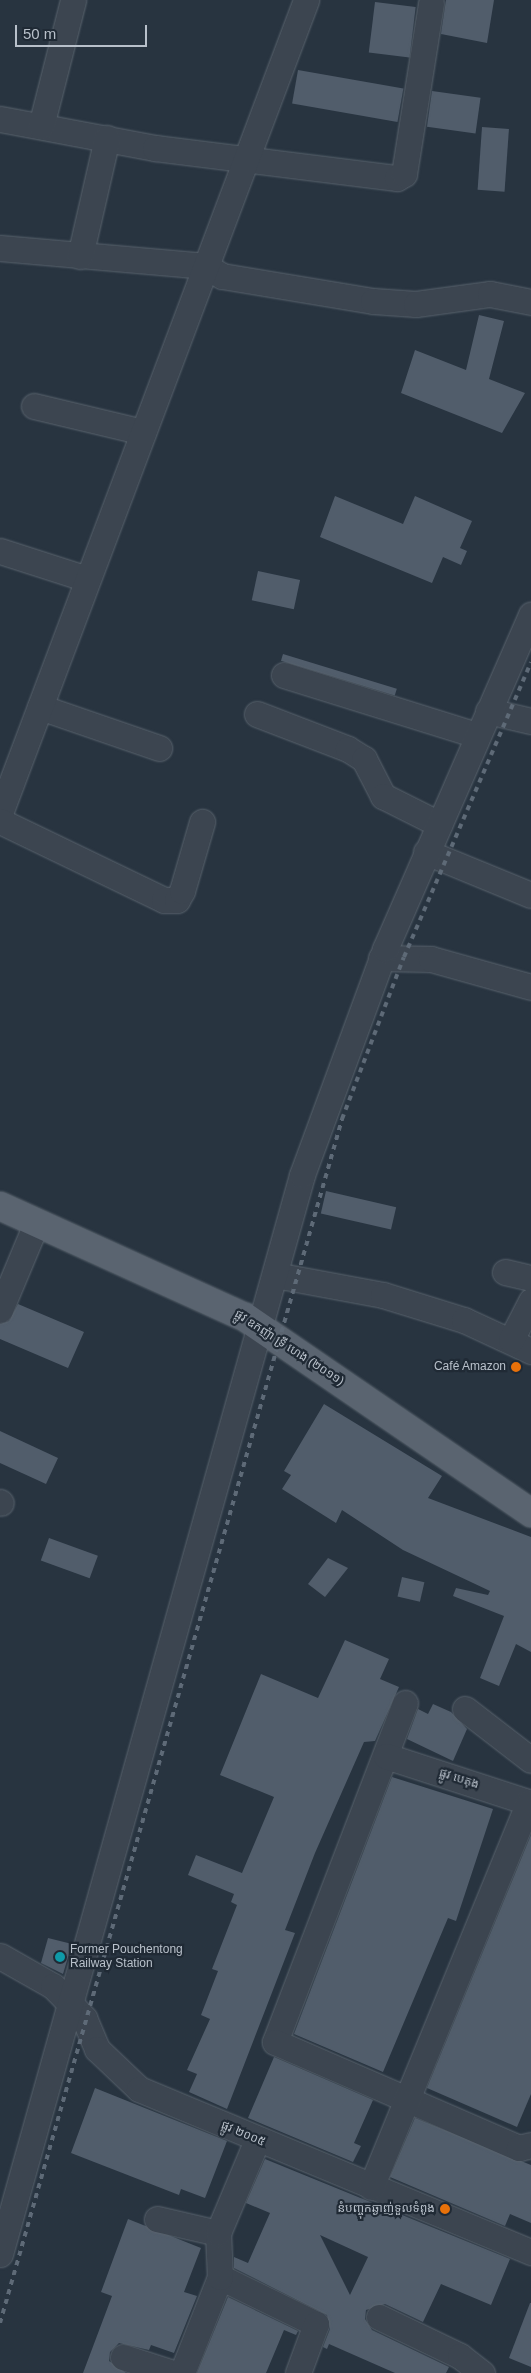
<!DOCTYPE html>
<meta charset="utf-8">
<style>
body{margin:0}
#map{position:relative;width:531px;height:2373px;overflow:hidden;background:#283440;font-family:Arial,"Noto Sans Khmer",sans-serif}
div>[style]{position:absolute}
.building>*{inset:0;background:#515d6b;transform-origin:0 0}
.roads{filter:drop-shadow(0 0 1px #59636d) drop-shadow(0 0 1px #59636d)}
.minor>*{height:25px;margin:-12.5px;padding:0 12.5px;transform-origin:12.5px;border-radius:12.5px;background:#3c4550}
.major>*{height:28px;margin:-14px;padding:0 14px;transform-origin:14px;border-radius:14px;background:#5a6470}
.rail>*{height:4px;margin-top:-2px;transform-origin:0;background:repeating-linear-gradient(90deg,#5e6a77 0 5px,transparent 0 10px)}
.dots>*{width:14px;height:14px;translate:-50% -50%;box-sizing:border-box;border:2px solid #202a35;border-radius:50%}
span{translate:-50% -50%;white-space:nowrap;text-align:center;line-height:1.15;-webkit-text-stroke:4.5px #202a35;paint-order:stroke}
.street-label{font-size:12px;color:#b8c0ca}
.poi-label{font-size:12px;color:#b8c0ca}
.right{translate:-100% -50%;text-align:right}
.left{translate:0 -50%;text-align:left}
.scale{position:absolute;left:15px;top:25px;width:132px;height:22px;box-sizing:border-box;border:2px solid #b8c0ca;border-top:0;padding-left:6px;font-size:15px;line-height:18px;white-space:nowrap;color:#b8c0ca;-webkit-text-stroke:4px #202a35;paint-order:stroke}
</style>
<div id="map">
<div class="building">
<div style="clip-path:polygon(446px 0,494px 0,487px 43px,441px 34px)"></div>
<div style="left:375px;top:2px;width:41px;height:51px;rotate:7deg"></div>
<div style="left:298px;top:70px;width:107px;height:34px;rotate:10deg"></div>
<div style="left:432px;top:91px;width:49px;height:36px;rotate:8deg"></div>
<div style="left:482px;top:127px;width:27px;height:63px;rotate:4deg"></div>
<div style="clip-path:polygon(479px 315px,504px 321px,489px 379px,525px 393px,502px 433px,401px 393px,415px 350px,466px 370px)"></div>
<div style="clip-path:polygon(335px 496px,403px 524px,415px 496px,472px 521px,460px 548px,467px 551px,461px 565px,443px 557px,432px 583px,320px 537px)"></div>
<div style="left:258px;top:571px;width:43px;height:30px;rotate:12deg"></div>
<div style="left:283px;top:654px;width:119px;height:7px;rotate:17deg"></div>
<div style="left:326px;top:1191px;width:72px;height:23px;rotate:13deg"></div>
<div style="clip-path:polygon(18px 1304px,84px 1332px,68px 1368px,0 1339px,0 1324px,9px 1321px)"></div>
<div style="clip-path:polygon(324px 1404px,442px 1476px,428px 1498px,531px 1537px,531px 1652px,516px 1644px,499px 1686px,480px 1678px,504px 1616px,453px 1596px,456px 1588px,488px 1595px,490px 1591px,403px 1550px,342px 1510px,336px 1523px,282px 1489px,291px 1475px,284px 1471px)"></div>
<div style="clip-path:polygon(0 1431px,58px 1458px,46px 1484px,0 1463px)"></div>
<div style="left:49px;top:1538px;width:52px;height:24px;rotate:20deg"></div>
<div style="clip-path:polygon(328px 1558px,348px 1568px,325px 1597px,308px 1584px)"></div>
<div style="left:402px;top:1577px;width:23px;height:20px;rotate:13deg"></div>
<div style="clip-path:polygon(345px 1640px,389px 1659px,380px 1679px,399px 1687px,375px 1741px,364px 1742px,315px 1853px,285px 1930px,295px 1933px,227px 2109px,189px 2092px,197px 2074px,187px 2070px,210px 2019px,201px 2015px,218px 1971px,212px 1969px,237px 1905px,231px 1902px,234px 1894px,188px 1875px,196px 1855px,242px 1873px,274px 1797px,220px 1775px,261px 1674px,318px 1698px)"></div>
<div style="clip-path:polygon(433px 1704px,451px 1712px,467px 1729px,453px 1761px,407px 1739px,418px 1709px,428px 1714px)"></div>
<div style="clip-path:polygon(392px 1777px,493px 1809px,456px 1921px,448px 1918px,383px 2072px,294px 2034px)"></div>
<div style="clip-path:polygon(531px 1835px,531px 2094px,517px 2127px,427px 2088px)"></div>
<div style="clip-path:polygon(48px 1938px,72px 1944px,63px 1974px,41px 1963px)"></div>
<div style="clip-path:polygon(274px 2057px,373px 2100px,354px 2143px,361px 2146px,353px 2162px,248px 2118px)"></div>
<div style="clip-path:polygon(95px 2088px,227px 2141px,205px 2198px,181px 2189px,179px 2195px,71px 2153px)"></div>
<div style="clip-path:polygon(415px 2118px,531px 2165px,531px 2223px,510px 2214px,505px 2226px,390px 2177px)"></div>
<div style="clip-path:polygon(evenodd,265px 2159px,510px 2259px,491px 2305px,441px 2284px,423px 2322px,385px 2304px,366px 2310px,365px 2319px,372px 2330px,449px 2367px,446px 2373px,395px 2373px,329px 2344px,327px 2349px,323px 2347px,330px 2329px,327px 2315px,234px 2268px,234px 2257px,248px 2263px,270px 2213px,246px 2203px,265px 2159px,320px 2235px,368px 2257px,350px 2295px,320px 2235px)"></div>
<div style="clip-path:polygon(128px 2219px,201px 2248px,184px 2292px,197px 2296px,174px 2353px,151px 2345px,149px 2350px,119px 2343px,110px 2352px,109px 2361px,126px 2373px,83px 2373px,112px 2296px,101px 2292px)"></div>
<div style="clip-path:polygon(228px 2297px,298px 2331px,296px 2335px,284px 2330px,266px 2373px,197px 2373px)"></div>
<div style="clip-path:polygon(530px 2303px,531px 2303px,531px 2367px,509px 2358px)"></div>
</div>
<div class="roads">
<div class="minor">
<div style="left:0;top:119px;width:158px;rotate:10.6deg"></div>
<div style="left:155px;top:148px;width:244px;rotate:7.1deg"></div>
<div style="left:397px;top:178px;width:8px;rotate:-30deg"></div>
<div style="left:404px;top:174px;width:173px;rotate:-81deg"></div>
<div style="left:41px;top:126px;width:130px;rotate:-75.7deg"></div>
<div style="left:0;top:248px;width:207px;rotate:5deg"></div>
<div style="left:206px;top:266px;width:19px;rotate:32deg"></div>
<div style="left:222px;top:276px;width:153px;rotate:9.4deg"></div>
<div style="left:373px;top:301px;width:43px;rotate:4deg"></div>
<div style="left:416px;top:304px;width:75px;rotate:-7.7deg"></div>
<div style="left:490px;top:294px;width:42px;rotate:11deg"></div>
<div style="left:80px;top:256px;width:121px;rotate:-77.1deg"></div>
<div style="left:34px;top:406px;width:112px;rotate:13.4deg"></div>
<div style="left:0;top:551px;width:91px;rotate:17.8deg"></div>
<div style="left:284px;top:675px;width:202px;rotate:17.3deg"></div>
<div style="left:40px;top:707px;width:126px;rotate:19deg"></div>
<div style="left:488px;top:711px;width:44px;rotate:13.1deg"></div>
<div style="left:257px;top:714px;width:97px;rotate:21deg"></div>
<div style="left:348px;top:749px;width:19px;rotate:32deg"></div>
<div style="left:364px;top:759px;width:42px;rotate:62.8deg"></div>
<div style="left:383px;top:796px;width:63px;rotate:26.6deg"></div>
<div style="left:0;top:813px;width:869px;rotate:-69.37deg"></div>
<div style="left:0;top:821px;width:182px;rotate:25.7deg"></div>
<div style="left:164px;top:900px;width:13px"></div>
<div style="left:177px;top:900px;width:10px;rotate:-61deg"></div>
<div style="left:182px;top:891px;width:72px;rotate:-73.8deg"></div>
<div style="left:426px;top:852px;width:113px;rotate:22.3deg"></div>
<div style="left:381px;top:958px;width:50px;rotate:1.1deg"></div>
<div style="left:431px;top:959px;width:104px;rotate:15.6deg"></div>
<div style="left:505px;top:1272px;width:27px;rotate:13deg"></div>
<div style="left:275px;top:1275px;width:110px;rotate:10.5deg"></div>
<div style="left:383px;top:1295px;width:85px;rotate:17.2deg"></div>
<div style="left:464px;top:1320px;width:74px;rotate:24.8deg"></div>
<div style="left:0;top:1310px;width:93px;rotate:-67.3deg"></div>
<div style="left:511px;top:1340px;width:44px;rotate:-62.9deg"></div>
<div style="left:0;top:1502px;width:1px;rotate:45deg"></div>
<div style="left:405px;top:1703px;width:363px;rotate:111deg"></div>
<div style="left:275px;top:2042px;width:266px;rotate:23.5deg"></div>
<div style="left:519px;top:2148px;width:12px;rotate:-14deg"></div>
<div style="left:465px;top:1709px;width:83px;rotate:37.7deg"></div>
<div style="left:386px;top:1756px;width:152px;rotate:18deg"></div>
<div style="left:0;top:1956px;width:61px;rotate:29.5deg"></div>
<div style="left:53px;top:1986px;width:45px;rotate:45.9deg"></div>
<div style="left:84px;top:2018px;width:34px;rotate:67deg"></div>
<div style="left:97px;top:2049px;width:58px;rotate:43.6deg"></div>
<div style="left:139px;top:2089px;width:425px;rotate:22.6deg"></div>
<div style="left:371px;top:2187px;width:416px;rotate:-67.7deg"></div>
<div style="left:157px;top:2219px;width:63px;rotate:12.9deg"></div>
<div style="left:0;top:2254px;width:1120px;rotate:-74.36deg"></div>
<div style="left:302px;top:1175px;width:241px;rotate:-69.8deg"></div>
<div style="left:385px;top:949px;width:365px;rotate:-66.4deg"></div>
<div style="left:220px;top:2277px;width:107px;rotate:26.1deg"></div>
<div style="left:316px;top:2324px;width:52px;rotate:110.2deg"></div>
<div style="left:379px;top:2317px;width:90px;rotate:25.7deg"></div>
<div style="left:460px;top:2356px;width:28px;rotate:38deg"></div>
<div style="left:123px;top:2357px;width:52px;rotate:17.7deg"></div>
<div style="left:182px;top:2373px;width:103px;rotate:-68.4deg"></div>
<div style="left:220px;top:2277px;width:44px;rotate:-92.6deg"></div>
<div style="left:218px;top:2233px;width:101px;rotate:-67.2deg"></div>
</div>
<div class="major">
<div style="left:0;top:1206px;width:269px;rotate:24.4deg"></div>
<div style="left:245px;top:1317px;width:347px;rotate:34.4deg"></div>
</div>
</div>
<div class="rail">
<div style="left:0;top:2323px;width:1252px;rotate:-74.14deg"></div>
<div style="left:342px;top:1119px;width:173px;rotate:-69.1deg"></div>
<div style="left:404px;top:957px;width:321px;rotate:-66.7deg"></div>
</div>
<div class="dots">
<div style="left:516px;top:1367px;background:#e8710a"></div>
<div style="left:60px;top:1957px;background:#0f9aa8"></div>
<div style="left:445px;top:2209px;background:#e8710a"></div>
</div>
<div class="street-label">
<span style="left:289px;top:1348px;rotate:33deg">ផ្លូវ ឧកញ៉ា ទ្រី ហេង (២០១១)</span>
<span style="left:459px;top:1779px;rotate:18deg">ផ្លូវ បេតុង</span>
<span style="left:243px;top:2134px;rotate:23deg">ផ្លូវ ២០០៥</span>
</div>
<div class="poi-label">
<span class="right" style="left:506px;top:1367px">Café Amazon</span>
<span class="left" style="left:70px;top:1957px">Former Pouchentong<br>Railway Station</span>
<span class="right" style="left:435px;top:2209px">នំបញ្ចុកឆ្ងាញ់ទួលទំពូង</span>
</div>
<div class="scale">50 m</div>
</div>
